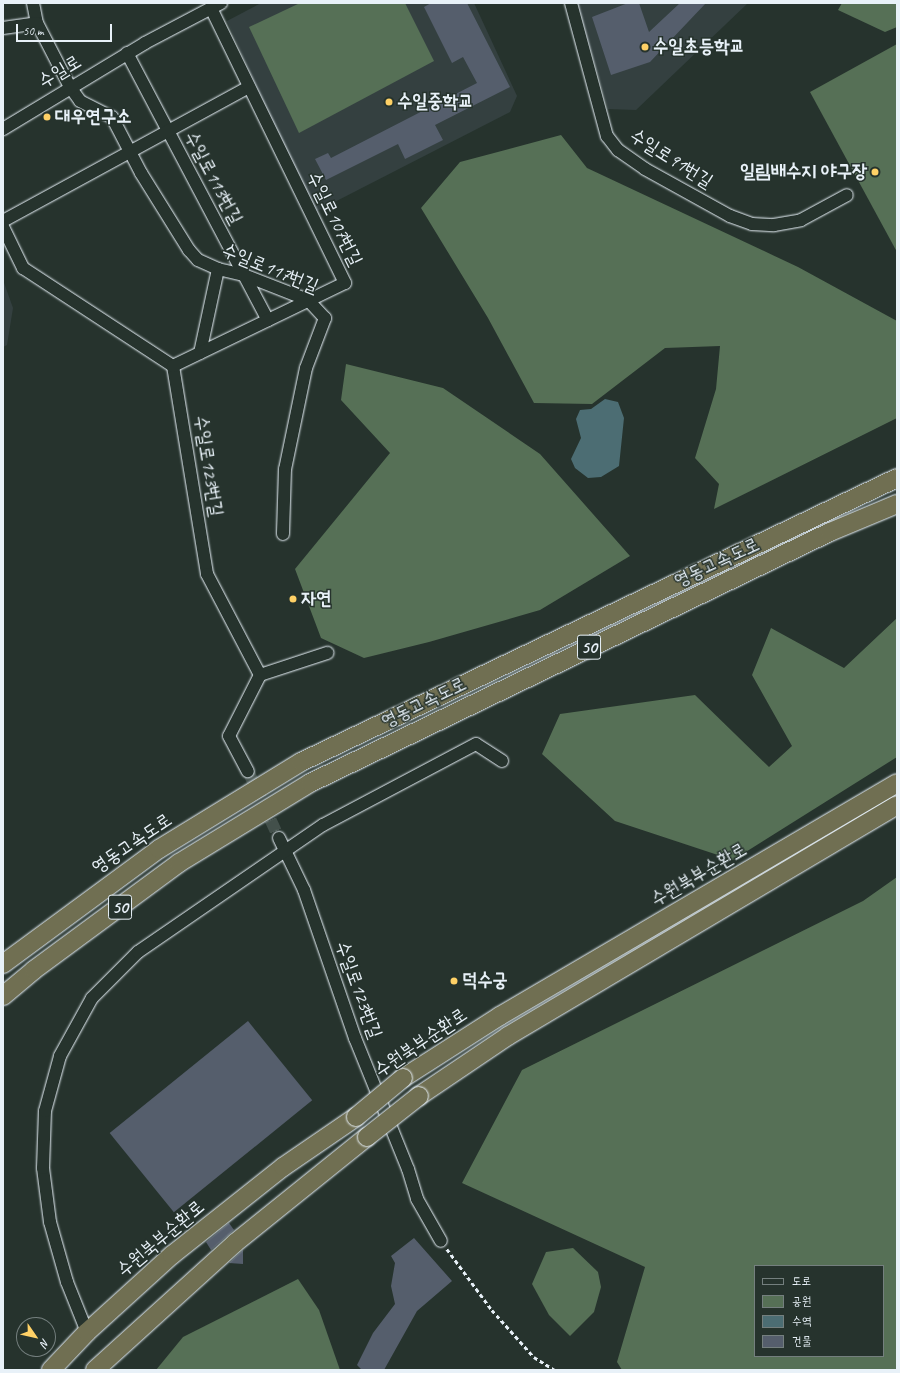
<!DOCTYPE html>
<meta charset="utf-8">
<style>
body{margin:0}
#map{position:relative;width:900px;height:1373px;overflow:hidden;background:#26332d;font-family:Caveat,"Poor Story",sans-serif}
div>[style]{position:absolute}
.built>*{inset:0;background:#344040}
.green>*{inset:0;background:#567056}
.water>*{inset:0;background:#4c6d73}
.building>*{inset:0;background:#555e6c;transform-origin:0 0}
.minor-tunnel>*{height:12px;margin-top:-6px;transform-origin:0;background:repeating-linear-gradient(90deg,#43504b 0 12px,transparent 0 18px)}
.path>*{height:2.5px;margin-top:-1.25px;transform-origin:0;background:repeating-linear-gradient(90deg,#e8f1f8 0 4px,transparent 0 7px)}
.roads{filter:drop-shadow(0 0 1px #e8f1f8) drop-shadow(0 0 1px #e8f1f8)}
.minor>*{height:12px;margin:-6px;padding:0 6px;transform-origin:6px;border-radius:6px;background:#26332d}
.highway>*{height:18px;margin:-9px;padding:0 9px;transform-origin:9px;border-radius:9px;background:#706f52}
.bridges{filter:drop-shadow(0 0 1px #e8f1f8) drop-shadow(0 0 1px #e8f1f8)}
.highway-bridge>*{height:18px;margin:-9px;padding:0 9px;transform-origin:9px;border-radius:9px;background:#706f52}
.dots>*{width:11px;height:11px;translate:-50% -50%;box-sizing:border-box;border:2px solid #26332d;border-radius:50%}
span{translate:-50% -50%;white-space:nowrap;text-align:center;line-height:1.15;-webkit-text-stroke:3px #26332d;paint-order:stroke}
.shield-label span{padding:1px 3px;background:#26332d;border:1px solid;border-radius:3px;-webkit-text-stroke-width:0}
.shield-label{font-size:18px;color:#e8f1f8;font-weight:700}
.poi-label{font-size:19px;color:#e8f1f8;font-weight:700}
.left{translate:0 -50%;text-align:left}
.right{translate:-100% -50%;text-align:right}
.street-label{font-size:19px;color:#e8f1f8}
.frame{position:absolute;inset:0;border:4px solid #e8f1f8;pointer-events:none}
.legend{position:absolute;left:754px;top:1265px;width:130px;height:92px;box-sizing:border-box;background:#26332d;border:1px solid #747f7e;margin:0;padding:5px 7px;list-style:none;font-size:12px;color:#e8f1f8}
.legend li{display:flex;align-items:center;gap:8px;height:20px}
.legend b{width:20px;border:1px solid #747f7e}
.north{position:absolute;left:16px;top:1317px;width:40px;height:40px;box-sizing:border-box;background:#26332d;border:1px solid #747f7e;border-radius:50%;rotate:124deg;font-size:11px;font-weight:700;line-height:16px;text-align:center;color:#e8f1f8}
.north::after{content:'';display:block;margin:auto;width:14px;height:18px;background:#ffd166;clip-path:polygon(50% 0,100% 100%,50% 72%,0 100%)}
.scale{position:absolute;left:16px;top:24px;width:96px;height:18px;box-sizing:border-box;border:2px solid #e8f1f8;border-top:0;padding-left:5px;font-size:12px;line-height:14px;white-space:nowrap;color:#e8f1f8;-webkit-text-stroke:3px #26332d;paint-order:stroke}
</style>
<div id="map">
<div class="built">
<div style="clip-path:polygon(261px 3px,474px 3px,517px 96px,510px 112px,317px 211px,286px 152px,227px 21px)"></div>
<div style="clip-path:polygon(577px 3px,748px 3px,636px 110px,608px 109px)"></div>
<div style="clip-path:polygon(3px 280px,13px 308px,7px 345px,3px 347px)"></div>
</div>
<div class="green">
<div style="clip-path:polygon(300px 3px,405px 3px,434px 61px,299px 133px,249px 27px)"></div>
<div style="clip-path:polygon(842px 3px,897px 3px,897px 27px,885px 32px,838px 10px)"></div>
<div style="clip-path:polygon(897px 44px,897px 252px,810px 92px)"></div>
<div style="clip-path:polygon(561px 135px,587px 168px,798px 267px,897px 321px,897px 418px,714px 509px,719px 484px,695px 458px,716px 389px,720px 346px,665px 348px,592px 404px,534px 403px,488px 318px,421px 208px,460px 162px)"></div>
<div style="clip-path:polygon(346px 364px,443px 388px,540px 454px,630px 556px,540px 610px,429px 642px,364px 658px,321px 638px,295px 569px,390px 453px,341px 400px)"></div>
<div style="clip-path:polygon(897px 618px,897px 757px,733px 860px,615px 821px,542px 754px,560px 714px,695px 695px,769px 767px,792px 746px,752px 675px,771px 628px,844px 668px)"></div>
<div style="clip-path:polygon(evenodd,897px 877px,897px 1370px,622px 1370px,617px 1362px,645px 1267px,462px 1183px,522px 1070px,863px 901px,897px 877px,755px 1266px,883px 1266px,883px 1356px,755px 1356px,755px 1266px)"></div>
<div style="clip-path:polygon(573px 1248px,598px 1272px,601px 1287px,594px 1312px,570px 1336px,549px 1315px,532px 1284px,546px 1252px)"></div>
<div style="clip-path:polygon(298px 1279px,319px 1310px,340px 1370px,156px 1370px,183px 1337px)"></div>
</div>
<div class="water">
<div style="clip-path:polygon(605px 399px,618px 402px,624px 418px,619px 466px,601px 477px,588px 478px,575px 468px,571px 459px,581px 438px,576px 419px,580px 410px,591px 409px)"></div>
</div>
<div class="building">
<div style="clip-path:polygon(431px 3px,467px 3px,510px 87px,435px 125px,443px 140px,405px 159px,398px 144px,326px 180px,315px 159px,328px 153px,331px 158px,477px 83px,463px 57px,452px 63px,424px 7px)"></div>
<div style="clip-path:polygon(628px 3px,639px 3px,649px 32px,680px 3px,706px 3px,650px 62px,611px 75px,592px 17px)"></div>
<div style="left:248px;top:1021px;width:102px;height:178px;rotate:51deg"></div>
<div style="clip-path:polygon(229px 1223px,234px 1230px,211px 1250px,206px 1242px)"></div>
<div style="clip-path:polygon(414px 1238px,452px 1281px,417px 1311px,384px 1370px,362px 1370px,357px 1365px,373px 1333px,395px 1304px,391px 1286px,395px 1263px,391px 1256px)"></div>
<div style="clip-path:polygon(243px 1250px,243px 1264px,229px 1263px,242px 1251px)"></div>
</div>
<div class="minor-tunnel">
<div style="left:248px;top:771px;width:74px;rotate:65.2deg"></div>
</div>
<div class="path">
<div style="left:447px;top:1249px;width:76px;rotate:53.6deg"></div>
<div style="left:492px;top:1310px;width:63px;rotate:48.2deg"></div>
<div style="left:534px;top:1357px;width:25px;rotate:32deg"></div>
</div>
<div class="roads">
<div class="minor">
<div style="left:33px;top:3px;width:20px;rotate:79deg"></div>
<div style="left:37px;top:23px;width:72px;rotate:62.7deg"></div>
<div style="left:70px;top:87px;width:17px;rotate:54deg"></div>
<div style="left:80px;top:101px;width:36px;rotate:27deg"></div>
<div style="left:112px;top:117px;width:63px;rotate:62.6deg"></div>
<div style="left:141px;top:173px;width:91px;rotate:58.1deg"></div>
<div style="left:189px;top:250px;width:13px;rotate:48deg"></div>
<div style="left:198px;top:260px;width:22px;rotate:24deg"></div>
<div style="left:218px;top:269px;width:27px;rotate:13deg"></div>
<div style="left:244px;top:275px;width:69px;rotate:21.3deg"></div>
<div style="left:308px;top:300px;width:25px;rotate:47deg"></div>
<div style="left:325px;top:318px;width:53px;rotate:110.8deg"></div>
<div style="left:306px;top:368px;width:103px;rotate:101.7deg"></div>
<div style="left:285px;top:469px;width:65px;rotate:91.8deg"></div>
<div style="left:571px;top:3px;width:138px;rotate:74.9deg"></div>
<div style="left:607px;top:136px;width:18px;rotate:52deg"></div>
<div style="left:618px;top:150px;width:33px;rotate:35deg"></div>
<div style="left:645px;top:169px;width:97px;rotate:28.9deg"></div>
<div style="left:730px;top:216px;width:23px;rotate:20deg"></div>
<div style="left:752px;top:224px;width:22px;rotate:3deg"></div>
<div style="left:774px;top:225px;width:27px;rotate:-10deg"></div>
<div style="left:801px;top:220px;width:52px;rotate:-28.5deg"></div>
<div style="left:3px;top:28px;width:34px;rotate:-8deg"></div>
<div style="left:127px;top:53px;width:302px;rotate:62.2deg"></div>
<div style="left:3px;top:129px;width:166px;rotate:-31.2deg"></div>
<div style="left:145px;top:43px;width:86px;rotate:-27.8deg"></div>
<div style="left:3px;top:221px;width:280px;rotate:-28.6deg"></div>
<div style="left:3px;top:227px;width:46px;rotate:64deg"></div>
<div style="left:23px;top:268px;width:179px;rotate:33.2deg"></div>
<div style="left:173px;top:366px;width:211px;rotate:80.7deg"></div>
<div style="left:207px;top:574px;width:114px;rotate:62.3deg"></div>
<div style="left:260px;top:675px;width:68px;rotate:116.9deg"></div>
<div style="left:229px;top:736px;width:40px;rotate:62deg"></div>
<div style="left:200px;top:353px;width:86px;rotate:-77.9deg"></div>
<div style="left:173px;top:366px;width:191px;rotate:-25.8deg"></div>
<div style="left:345px;top:283px;width:306px;rotate:-116deg"></div>
<div style="left:260px;top:675px;width:71px;rotate:-18.2deg"></div>
<div style="left:279px;top:838px;width:58px;rotate:64.3deg"></div>
<div style="left:304px;top:890px;width:157px;rotate:71deg"></div>
<div style="left:355px;top:1038px;width:141px;rotate:68deg"></div>
<div style="left:408px;top:1169px;width:31px;rotate:73deg"></div>
<div style="left:417px;top:1199px;width:48px;rotate:60.3deg"></div>
<div style="left:87px;top:1332px;width:54px;rotate:-111.8deg"></div>
<div style="left:67px;top:1282px;width:62px;rotate:-105.8deg"></div>
<div style="left:50px;top:1222px;width:54px;rotate:-97.4deg"></div>
<div style="left:43px;top:1168px;width:57px;rotate:-88deg"></div>
<div style="left:45px;top:1111px;width:57px;rotate:-74.7deg"></div>
<div style="left:60px;top:1056px;width:66px;rotate:-61.1deg"></div>
<div style="left:92px;top:998px;width:65px;rotate:-45deg"></div>
<div style="left:138px;top:952px;width:224px;rotate:-34.5deg"></div>
<div style="left:323px;top:825px;width:173px;rotate:-27.9deg"></div>
<div style="left:476px;top:744px;width:31px;rotate:33deg"></div>
</div>
<div class="highway">
<div style="left:3px;top:964px;width:194px;rotate:-36.4deg"></div>
<div style="left:159px;top:849px;width:167px;rotate:-31.5deg"></div>
<div style="left:301px;top:762px;width:660px;rotate:-25.48deg"></div>
<div style="left:3px;top:996px;width:40px;rotate:-40deg"></div>
<div style="left:34px;top:970px;width:180px;rotate:-36.4deg"></div>
<div style="left:179px;top:863px;width:153px;rotate:-31.4deg"></div>
<div style="left:310px;top:783px;width:577px;rotate:-25.77deg"></div>
<div style="left:830px;top:532px;width:73px;rotate:-22.7deg"></div>
<div style="left:403px;top:1078px;width:115px;rotate:-32.6deg"></div>
<div style="left:500px;top:1016px;width:460px;rotate:-30.4deg"></div>
<div style="left:419px;top:1096px;width:107px;rotate:-34deg"></div>
<div style="left:508px;top:1036px;width:452px;rotate:-30.7deg"></div>
<div style="left:51px;top:1370px;width:52px;rotate:-46.5deg"></div>
<div style="left:87px;top:1332px;width:115px;rotate:-42.2deg"></div>
<div style="left:172px;top:1255px;width:142px;rotate:-38.4deg"></div>
<div style="left:283px;top:1167px;width:88px;rotate:-34.4deg"></div>
<div style="left:95px;top:1370px;width:189px;rotate:-42.2deg"></div>
<div style="left:235px;top:1243px;width:169px;rotate:-38.8deg"></div>
</div>
</div>
<div class="bridges">
<div class="highway-bridge">
<div style="left:356px;top:1117px;width:61px;rotate:-39.7deg"></div>
<div style="left:367px;top:1137px;width:66px;rotate:-38.3deg"></div>
</div>
</div>
<div class="dots">
<div style="left:645px;top:47px;background:#ffd166"></div>
<div style="left:389px;top:102px;background:#ffd166"></div>
<div style="left:47px;top:117px;background:#ffd166"></div>
<div style="left:875px;top:172px;background:#ffd166"></div>
<div style="left:293px;top:599px;background:#ffd166"></div>
<div style="left:454px;top:981px;background:#ffd166"></div>
</div>
<div class="shield-label">
<span style="left:589px;top:647px">50</span>
<span style="left:120px;top:907px">50</span>
</div>
<div class="poi-label">
<span class="left" style="left:653px;top:47px">수일초등학교</span>
<span class="left" style="left:397px;top:102px">수일중학교</span>
<span class="left" style="left:55px;top:117px">대우연구소</span>
<span class="right" style="left:867px;top:172px">일림배수지 야구장</span>
<span class="left" style="left:301px;top:599px">자연</span>
<span class="left" style="left:462px;top:981px">덕수궁</span>
</div>
<div class="street-label">
<span style="left:60px;top:72px;rotate:-31deg">수일로</span>
<span style="left:671px;top:159px;rotate:32deg">수일로91번길</span>
<span style="left:213px;top:178px;rotate:62deg">수일로113번길</span>
<span style="left:334px;top:219px;rotate:64deg">수일로107번길</span>
<span style="left:270px;top:269px;rotate:22deg">수일로117번길</span>
<span style="left:208px;top:466px;rotate:81deg">수일로123번길</span>
<span style="left:717px;top:563px;rotate:-25deg">영동고속도로</span>
<span style="left:424px;top:703px;rotate:-26deg">영동고속도로</span>
<span style="left:132px;top:844px;rotate:-34deg">영동고속도로</span>
<span style="left:699px;top:875px;rotate:-30deg">수원북부순환로</span>
<span style="left:358px;top:990px;rotate:70deg">수일로123번길</span>
<span style="left:421px;top:1043px;rotate:-34deg">수원북부순환로</span>
<span style="left:161px;top:1239px;rotate:-40deg">수원북부순환로</span>
</div>
<div class="frame"></div>
<ul class="legend">
<li><b style="height:5px;background:#26332d"></b>도로</li>
<li><b style="height:11px;background:#567056"></b>공원</li>
<li><b style="height:11px;background:#4c6d73"></b>수역</li>
<li><b style="height:11px;background:#555e6c"></b>건물</li>
</ul>
<div class="north">N</div>
<div class="scale">50 m</div>
</div>
